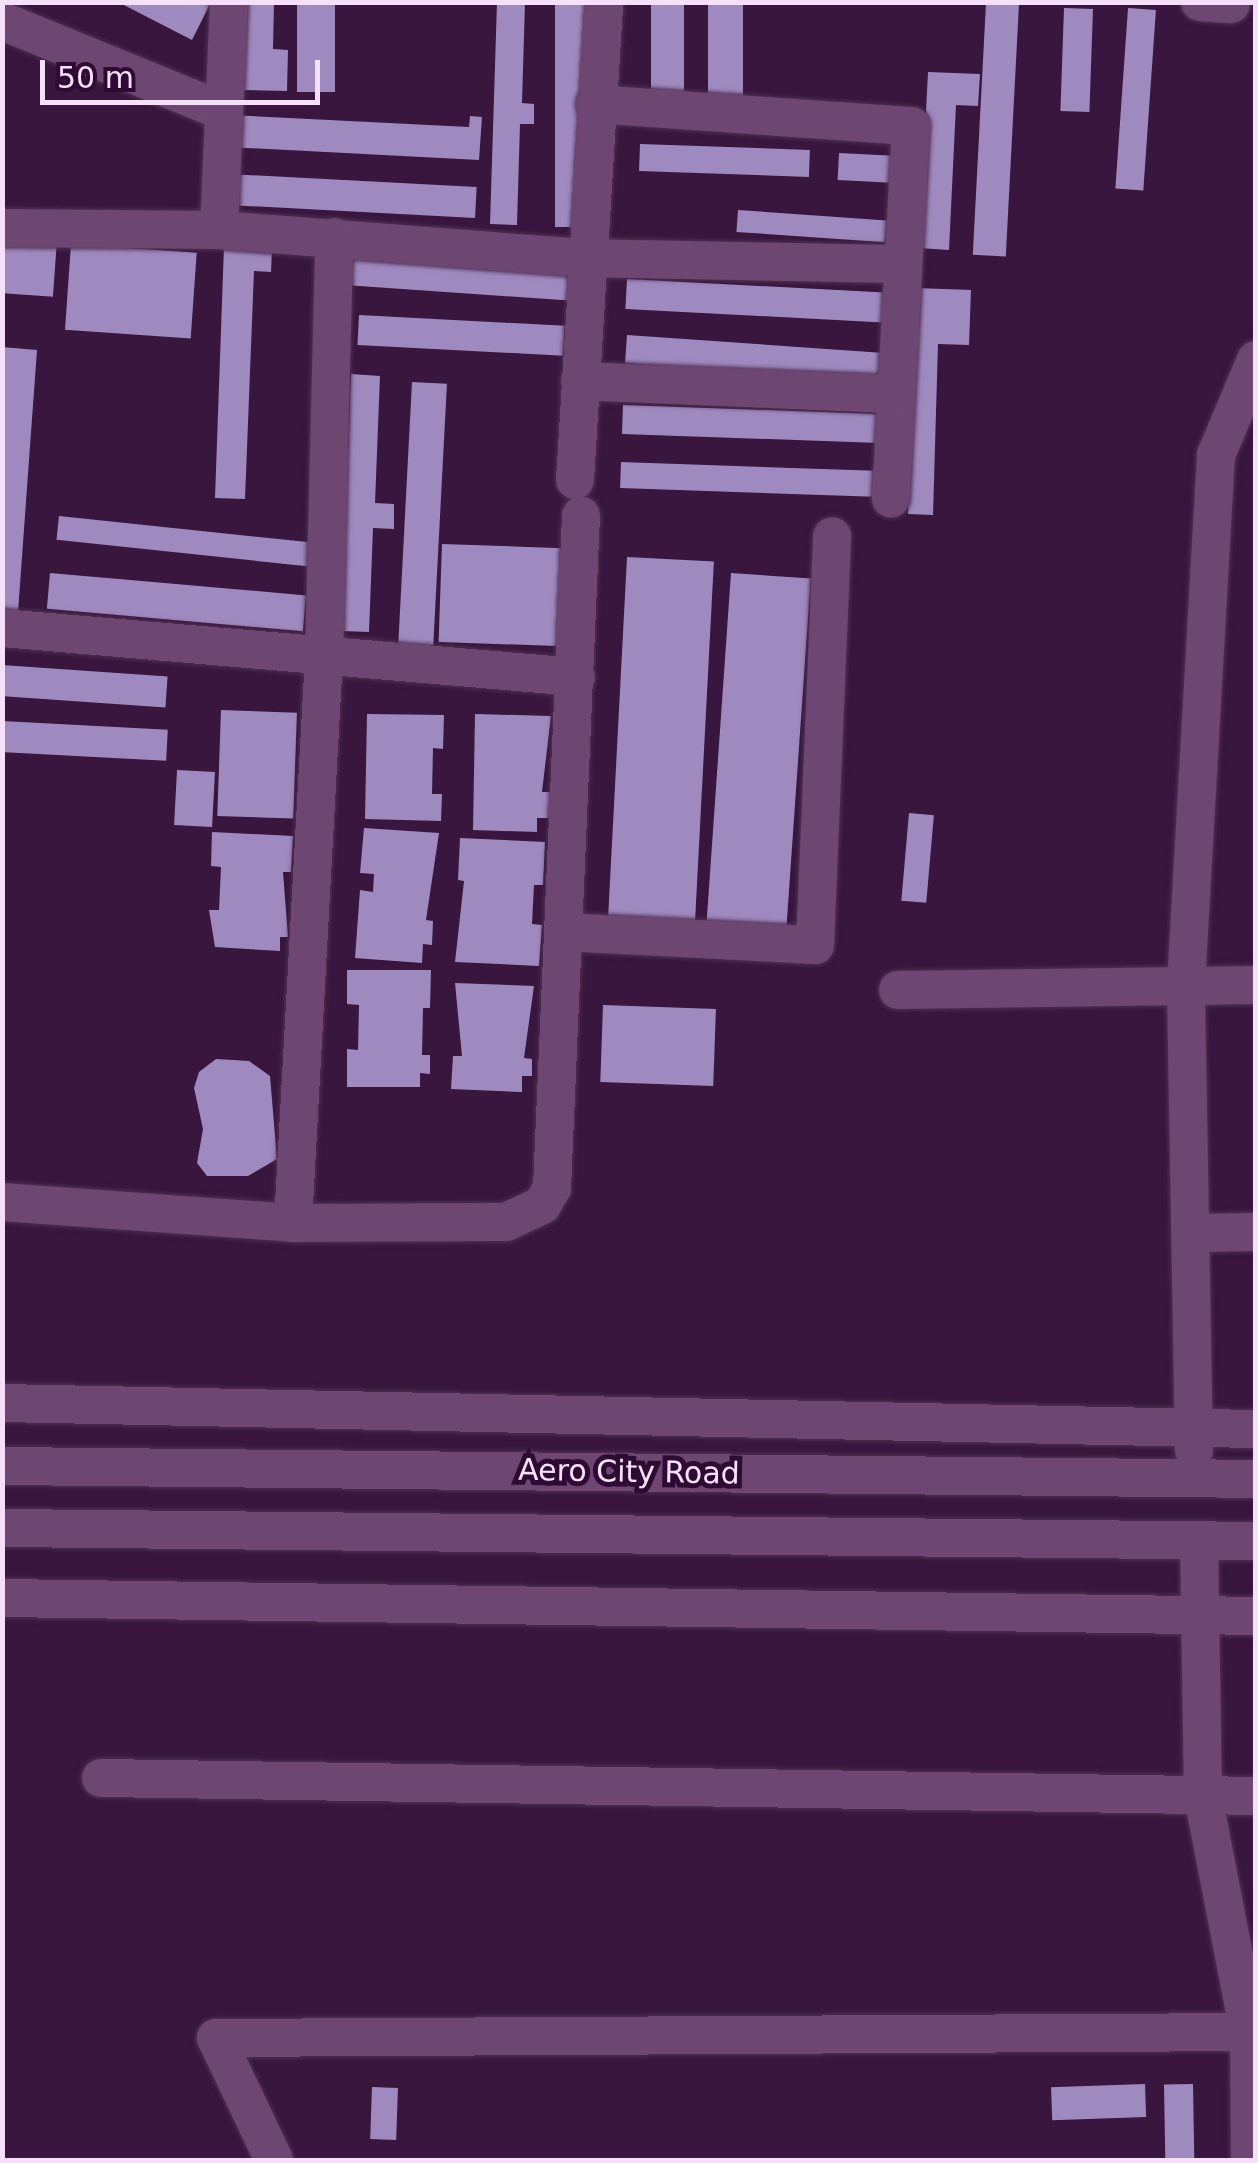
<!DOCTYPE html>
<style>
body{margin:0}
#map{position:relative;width:1258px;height:2163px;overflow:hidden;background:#38163d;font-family:"DejaVu Sans",sans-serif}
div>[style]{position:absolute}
.building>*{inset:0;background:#9f8ac0;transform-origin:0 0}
.roads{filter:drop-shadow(0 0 2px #4e3152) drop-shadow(0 0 2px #4e3152)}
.minor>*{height:38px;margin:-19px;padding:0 19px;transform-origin:19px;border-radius:19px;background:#6d4772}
span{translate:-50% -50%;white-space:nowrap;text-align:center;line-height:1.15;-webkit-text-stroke:10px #2e0b33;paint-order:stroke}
.street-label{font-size:30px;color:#f6e0f9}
.frame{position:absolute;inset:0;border:5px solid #f6e0f9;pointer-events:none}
.scale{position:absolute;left:40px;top:60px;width:280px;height:45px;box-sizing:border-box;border:5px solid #f6e0f9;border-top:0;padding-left:12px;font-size:30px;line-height:35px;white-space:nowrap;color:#f6e0f9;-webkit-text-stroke:8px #2e0b33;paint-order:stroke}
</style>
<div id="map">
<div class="building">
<div style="clip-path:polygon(118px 2px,211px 2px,192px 40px)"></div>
<div style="clip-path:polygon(242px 2px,274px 2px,273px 49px,288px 50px,287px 91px,240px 90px)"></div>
<div style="left:297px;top:2px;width:38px;height:90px"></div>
<div style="clip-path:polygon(497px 2px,525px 2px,522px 103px,534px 104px,534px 124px,520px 124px,517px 225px,490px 224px)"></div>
<div style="left:555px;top:2px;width:30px;height:225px"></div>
<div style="left:708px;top:2px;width:35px;height:100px"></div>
<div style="left:651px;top:3px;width:33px;height:93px"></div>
<div style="left:986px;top:3px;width:33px;height:252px;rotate:3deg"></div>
<div style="left:1064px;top:8px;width:29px;height:103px;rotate:2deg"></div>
<div style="left:1128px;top:8px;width:28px;height:181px;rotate:4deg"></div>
<div style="clip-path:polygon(928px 72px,980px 74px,978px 106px,956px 105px,949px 250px,919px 248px)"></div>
<div style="clip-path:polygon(230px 115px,469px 127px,470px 116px,482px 117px,479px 160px,229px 147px)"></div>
<div style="left:640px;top:144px;width:170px;height:27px;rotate:2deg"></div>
<div style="left:839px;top:153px;width:54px;height:27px;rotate:3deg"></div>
<div style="left:229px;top:174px;width:248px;height:31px;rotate:3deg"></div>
<div style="left:738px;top:210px;width:149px;height:22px;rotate:4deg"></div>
<div style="left:2px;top:237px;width:55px;height:56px;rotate:4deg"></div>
<div style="left:71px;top:244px;width:126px;height:86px;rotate:4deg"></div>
<div style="clip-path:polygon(224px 246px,272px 248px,271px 272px,254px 271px,245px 499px,215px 498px)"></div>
<div style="left:347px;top:254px;width:225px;height:31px;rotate:4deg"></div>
<div style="left:627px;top:279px;width:262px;height:30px;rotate:3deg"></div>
<div style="clip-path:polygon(915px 288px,971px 290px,969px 345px,938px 344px,933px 515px,908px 514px)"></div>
<div style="left:359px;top:315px;width:206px;height:30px;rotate:3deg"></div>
<div style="left:627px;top:335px;width:254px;height:28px;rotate:4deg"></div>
<div style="clip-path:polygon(2px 347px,37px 350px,18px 612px,2px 610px)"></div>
<div style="clip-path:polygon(351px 374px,380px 376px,375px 503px,394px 504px,394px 529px,373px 528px,369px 632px,342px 631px)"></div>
<div style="left:412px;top:382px;width:35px;height:262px;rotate:3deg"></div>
<div style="left:623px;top:405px;width:257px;height:29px;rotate:2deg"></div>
<div style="left:621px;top:462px;width:254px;height:26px;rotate:2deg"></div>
<div style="left:59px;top:516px;width:252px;height:24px;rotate:6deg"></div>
<div style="left:442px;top:544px;width:133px;height:98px;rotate:2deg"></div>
<div style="left:627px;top:557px;width:87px;height:366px;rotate:3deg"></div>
<div style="left:50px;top:573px;width:257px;height:36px;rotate:5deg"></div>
<div style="left:731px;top:573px;width:80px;height:354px;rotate:4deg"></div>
<div style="left:2px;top:665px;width:166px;height:31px;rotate:4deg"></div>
<div style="left:221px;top:710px;width:76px;height:106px;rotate:2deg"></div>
<div style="clip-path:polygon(367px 714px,444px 715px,443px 749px,433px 748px,432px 794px,442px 794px,441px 821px,365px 819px)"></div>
<div style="clip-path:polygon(475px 714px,551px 716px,542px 792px,550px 792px,550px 818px,537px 818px,537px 832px,473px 830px)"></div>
<div style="left:2px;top:721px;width:166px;height:31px;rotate:3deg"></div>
<div style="left:177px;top:770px;width:38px;height:55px;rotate:3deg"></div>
<div style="left:909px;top:813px;width:25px;height:88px;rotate:5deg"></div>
<div style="clip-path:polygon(364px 828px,439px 833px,426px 920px,433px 921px,432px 945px,423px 944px,422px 963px,355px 958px,360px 890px,373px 892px,374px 874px,360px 873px)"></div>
<div style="clip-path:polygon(212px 832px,293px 836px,291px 872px,283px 872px,288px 937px,280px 937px,280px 951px,215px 947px,209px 910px,219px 910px,221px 867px,211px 866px)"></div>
<div style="clip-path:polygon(460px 838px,545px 842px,543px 885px,534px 885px,532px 924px,542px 925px,539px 966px,455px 962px,464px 881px,458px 880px)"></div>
<div style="clip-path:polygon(347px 970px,431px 970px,430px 1008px,423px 1008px,422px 1055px,430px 1055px,430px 1074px,420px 1073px,420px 1087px,347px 1087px,347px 1049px,358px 1050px,359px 1005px,347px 1004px)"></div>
<div style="clip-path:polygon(455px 983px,534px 986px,524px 1058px,532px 1059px,532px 1076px,522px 1076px,522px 1092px,451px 1089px,453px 1056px,462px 1056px)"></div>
<div style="left:603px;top:1005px;width:113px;height:77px;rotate:2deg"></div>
<div style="clip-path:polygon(216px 1059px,249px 1061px,270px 1076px,277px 1159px,248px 1176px,207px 1176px,197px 1163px,203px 1129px,194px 1088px,199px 1072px)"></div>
<div style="left:1145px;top:2084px;width:33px;height:94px;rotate:88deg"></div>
<div style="left:1193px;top:2084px;width:76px;height:29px;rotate:89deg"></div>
<div style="left:372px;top:2087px;width:26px;height:52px;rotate:2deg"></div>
</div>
<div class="roads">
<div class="minor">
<div style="left:1200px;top:2px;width:31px;rotate:4deg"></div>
<div style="left:2px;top:21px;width:238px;rotate:22.2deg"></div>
<div style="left:595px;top:104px;width:317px;rotate:4deg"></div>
<div style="left:911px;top:126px;width:373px;rotate:93.1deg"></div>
<div style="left:2px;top:228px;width:217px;rotate:0.5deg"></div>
<div style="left:219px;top:230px;width:368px;rotate:4.4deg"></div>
<div style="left:586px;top:258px;width:315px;rotate:1.1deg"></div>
<div style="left:219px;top:230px;width:228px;rotate:-87.5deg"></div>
<div style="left:580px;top:381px;width:314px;rotate:2.4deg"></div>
<div style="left:575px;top:480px;width:479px;rotate:-86.5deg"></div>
<div style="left:2px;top:628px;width:576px;rotate:4.88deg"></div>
<div style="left:564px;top:932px;width:251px;rotate:3deg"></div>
<div style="left:815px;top:945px;width:409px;rotate:-87.6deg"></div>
<div style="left:898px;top:990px;width:358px;rotate:-0.8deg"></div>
<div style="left:2px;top:1202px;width:292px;rotate:4.1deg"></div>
<div style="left:293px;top:1223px;width:213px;rotate:-0.3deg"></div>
<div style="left:506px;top:1222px;width:40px;rotate:-25deg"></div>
<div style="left:542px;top:1205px;width:20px;rotate:-60deg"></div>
<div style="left:552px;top:1188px;width:673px;rotate:-87.53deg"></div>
<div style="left:293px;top:1223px;width:567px;rotate:-86.87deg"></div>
<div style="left:324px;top:657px;width:420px;rotate:-88.6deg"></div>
<div style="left:1191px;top:1233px;width:65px;rotate:-0.9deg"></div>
<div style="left:2px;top:1403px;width:1254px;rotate:1.19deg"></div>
<div style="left:1194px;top:1450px;width:465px;rotate:-91deg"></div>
<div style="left:1186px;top:985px;width:531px;rotate:-86.76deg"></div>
<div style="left:1216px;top:455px;width:103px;rotate:-67.2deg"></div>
<div style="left:2px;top:1466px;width:1254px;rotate:0.59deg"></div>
<div style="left:2px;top:1528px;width:1254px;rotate:0.59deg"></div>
<div style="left:1199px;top:1541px;width:255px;rotate:89.1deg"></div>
<div style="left:1203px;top:1796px;width:240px;rotate:79deg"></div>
<div style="left:1249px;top:2032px;width:128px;rotate:89.6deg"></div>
<div style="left:2px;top:1598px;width:1254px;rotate:0.82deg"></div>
<div style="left:101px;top:1778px;width:1155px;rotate:0.89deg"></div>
<div style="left:274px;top:2160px;width:135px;rotate:-115.4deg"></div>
<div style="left:216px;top:2038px;width:1040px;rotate:-0.33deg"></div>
</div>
</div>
<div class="street-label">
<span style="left:629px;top:1472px;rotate:1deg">Aero City Road</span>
</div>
<div class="frame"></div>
<div class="scale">50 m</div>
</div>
